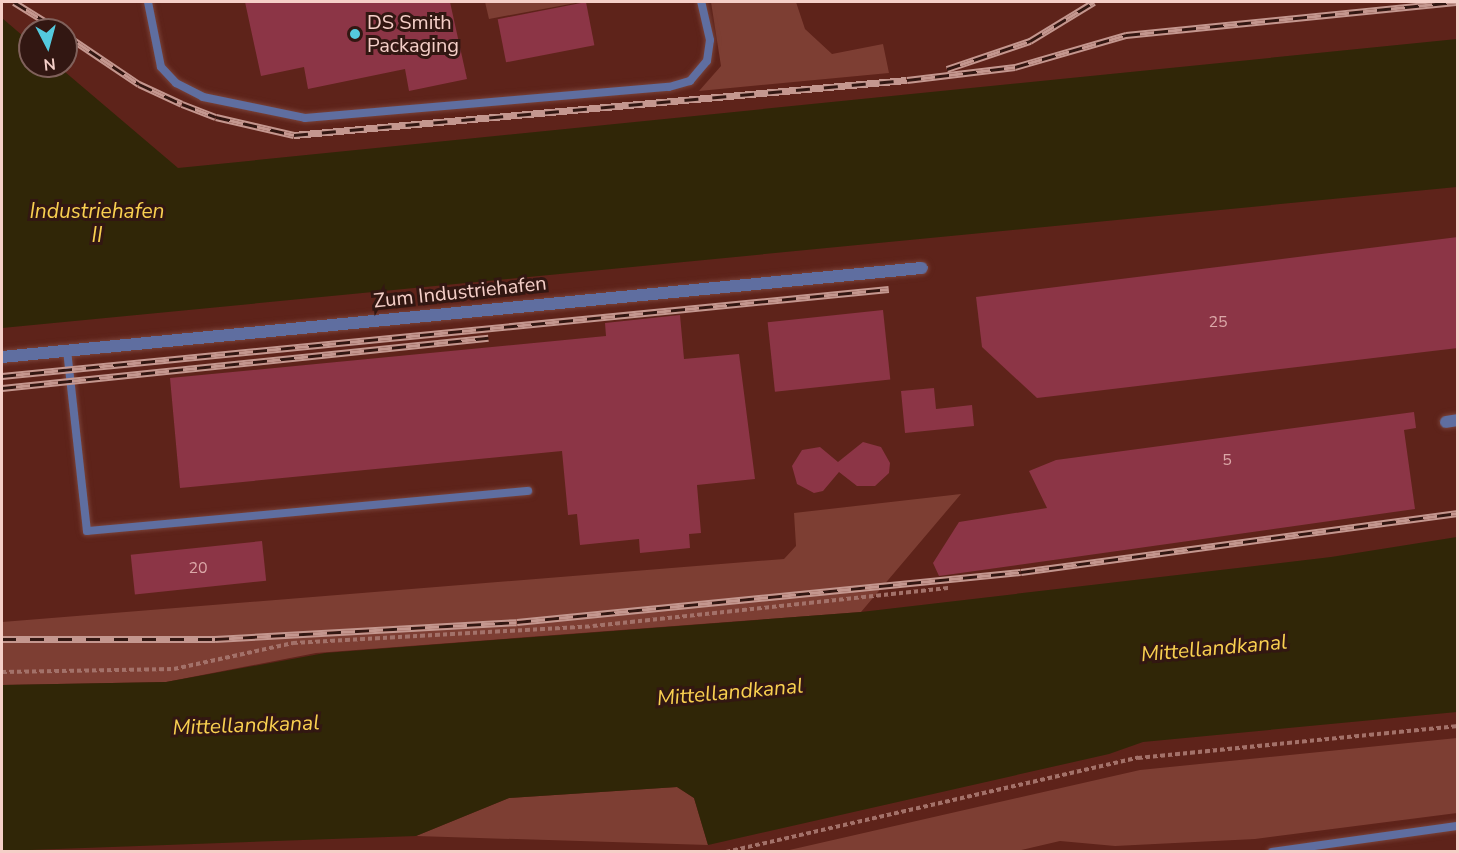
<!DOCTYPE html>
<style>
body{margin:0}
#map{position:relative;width:1459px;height:853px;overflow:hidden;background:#5e231a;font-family:"Nunito Sans",sans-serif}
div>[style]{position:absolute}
.green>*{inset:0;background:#7d3e33}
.water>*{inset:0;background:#302607}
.building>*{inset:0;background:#8c3546;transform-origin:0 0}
.path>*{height:4px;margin-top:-2px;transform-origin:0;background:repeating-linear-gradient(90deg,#a37169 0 4.5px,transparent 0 7.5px)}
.roads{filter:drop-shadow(0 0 2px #794239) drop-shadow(0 0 2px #794239)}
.lane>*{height:8px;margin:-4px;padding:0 4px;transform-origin:4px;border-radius:4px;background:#5f6ea0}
.street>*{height:12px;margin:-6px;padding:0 6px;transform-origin:6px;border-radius:6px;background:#5f6ea0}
.rail>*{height:7px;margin-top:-3.5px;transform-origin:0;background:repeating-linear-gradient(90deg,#321712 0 14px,#c4978f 0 28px);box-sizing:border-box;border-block:2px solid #c4978f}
.dots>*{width:16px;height:16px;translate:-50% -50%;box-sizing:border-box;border:3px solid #321712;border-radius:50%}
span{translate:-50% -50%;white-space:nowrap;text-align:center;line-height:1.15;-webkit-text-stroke:6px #321712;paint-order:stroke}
.number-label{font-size:16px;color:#dba8a8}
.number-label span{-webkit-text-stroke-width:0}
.poi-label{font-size:20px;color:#f5cfc8}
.left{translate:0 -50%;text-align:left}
.street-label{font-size:20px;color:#f5cfc8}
.water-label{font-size:21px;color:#f9d050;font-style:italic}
.frame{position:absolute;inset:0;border:3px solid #f5cfc8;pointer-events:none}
.north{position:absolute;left:18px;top:18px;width:60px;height:60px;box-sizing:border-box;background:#321712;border:2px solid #80615b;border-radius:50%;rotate:174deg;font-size:16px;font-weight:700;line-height:24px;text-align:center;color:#f5cfc8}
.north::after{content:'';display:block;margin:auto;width:21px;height:27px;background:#54cade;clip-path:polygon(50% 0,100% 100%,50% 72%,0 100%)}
</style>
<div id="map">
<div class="green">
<div style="clip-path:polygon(485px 2px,581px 2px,489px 19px)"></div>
<div style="clip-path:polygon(711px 2px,796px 2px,805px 29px,832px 54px,883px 44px,889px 73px,699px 91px,721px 66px)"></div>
<div style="clip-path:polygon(961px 494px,861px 612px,316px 653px,166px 682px,2px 685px,2px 622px,784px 559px,796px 546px,794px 513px)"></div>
<div style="clip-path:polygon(1457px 738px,1457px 813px,1255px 839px,1115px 846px,1060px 841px,1013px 852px,785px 851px,1140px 770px)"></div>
<div style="clip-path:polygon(677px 787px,694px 798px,708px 845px,416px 836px,509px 798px)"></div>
</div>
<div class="water">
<div style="clip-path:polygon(2px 18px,30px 42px,30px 66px,58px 66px,178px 168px,1457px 39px,1457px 187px,2px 328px)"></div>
<div style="clip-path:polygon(1457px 537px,1457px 712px,1143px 742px,1109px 754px,708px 845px,694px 798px,677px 787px,509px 798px,416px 836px,2px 851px,2px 685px,166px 682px,325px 653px,861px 612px,1331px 557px)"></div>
</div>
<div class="building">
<div style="clip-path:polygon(245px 2px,450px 2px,467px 79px,409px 91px,405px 69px,308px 89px,304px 67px,261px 76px)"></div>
<div style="left:586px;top:2px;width:44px;height:90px;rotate:79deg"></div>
<div style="clip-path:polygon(1458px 237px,1458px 348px,1037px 398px,982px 347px,976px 297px)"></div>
<div style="left:883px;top:310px;width:70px;height:116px;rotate:84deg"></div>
<div style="clip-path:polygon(680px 315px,684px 359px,739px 354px,755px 479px,697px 485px,701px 533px,689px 534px,690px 548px,640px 553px,639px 539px,580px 545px,577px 514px,568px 515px,562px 451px,180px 488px,170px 378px,606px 336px,605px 323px)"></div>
<div style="clip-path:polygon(934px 388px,936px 409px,972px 405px,974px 426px,905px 433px,901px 391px)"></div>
<div style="clip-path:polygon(1414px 412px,1416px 428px,1404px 430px,1415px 509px,939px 576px,933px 563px,959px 522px,1047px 508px,1029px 471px,1056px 460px)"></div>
<div style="clip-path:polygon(863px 442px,881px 447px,890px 463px,889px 473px,875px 486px,857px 486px,839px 472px,823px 491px,814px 493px,797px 484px,792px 466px,802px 450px,820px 447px,838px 462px)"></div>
<div style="left:262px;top:541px;width:40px;height:132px;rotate:84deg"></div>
</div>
<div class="path">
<div style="left:2px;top:672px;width:172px;rotate:-1deg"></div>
<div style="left:174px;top:669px;width:122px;rotate:-12.3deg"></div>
<div style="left:293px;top:643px;width:300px;rotate:-3.2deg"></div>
<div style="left:593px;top:626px;width:359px;rotate:-6.1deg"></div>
<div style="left:365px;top:852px;width:78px"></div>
<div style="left:726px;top:852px;width:423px;rotate:-12.9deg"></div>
<div style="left:1138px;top:758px;width:322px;rotate:-5.7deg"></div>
</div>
<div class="roads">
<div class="lane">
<div style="left:148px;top:2px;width:66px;rotate:78.7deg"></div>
<div style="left:161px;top:67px;width:22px;rotate:47deg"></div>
<div style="left:176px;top:83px;width:30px;rotate:27deg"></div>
<div style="left:203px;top:97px;width:104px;rotate:11.6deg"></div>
<div style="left:305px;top:118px;width:365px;rotate:-4.9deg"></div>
<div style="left:669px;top:87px;width:22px;rotate:-16deg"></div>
<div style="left:690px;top:81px;width:26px;rotate:-50deg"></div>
<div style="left:707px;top:61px;width:21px;rotate:-82deg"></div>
<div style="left:710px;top:40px;width:39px;rotate:-103deg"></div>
<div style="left:67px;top:350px;width:182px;rotate:83.7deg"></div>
<div style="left:87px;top:531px;width:443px;rotate:-5.2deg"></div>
<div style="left:1272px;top:852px;width:188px;rotate:-8deg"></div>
</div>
<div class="street">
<div style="left:2px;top:357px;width:924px;rotate:-5.53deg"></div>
<div style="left:1446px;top:422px;width:12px;rotate:-9deg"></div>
</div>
</div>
<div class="rail">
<div style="left:14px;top:2px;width:53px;rotate:31.9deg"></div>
<div style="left:66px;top:35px;width:88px;rotate:33.9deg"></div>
<div style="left:139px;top:84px;width:47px;rotate:24.9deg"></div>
<div style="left:182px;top:104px;width:36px;rotate:21deg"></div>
<div style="left:216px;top:117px;width:80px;rotate:13deg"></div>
<div style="left:294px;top:135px;width:615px;rotate:-5.13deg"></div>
<div style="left:907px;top:80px;width:109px;rotate:-6.9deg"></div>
<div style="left:1015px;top:67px;width:116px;rotate:-16.1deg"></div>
<div style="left:1126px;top:35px;width:334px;rotate:-5.7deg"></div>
<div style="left:947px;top:69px;width:88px;rotate:-18.6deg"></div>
<div style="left:1030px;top:41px;width:75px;rotate:-31.4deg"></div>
<div style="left:2px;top:376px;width:891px;rotate:-5.6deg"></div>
<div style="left:2px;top:388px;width:489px;rotate:-5.9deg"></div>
<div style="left:2px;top:639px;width:213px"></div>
<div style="left:215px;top:639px;width:302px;rotate:-3.2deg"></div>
<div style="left:517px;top:622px;width:506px;rotate:-5.67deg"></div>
<div style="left:1021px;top:572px;width:441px;rotate:-7.7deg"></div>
</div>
<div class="dots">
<div style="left:355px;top:34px;background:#54cade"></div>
</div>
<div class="number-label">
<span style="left:1218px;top:322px">25</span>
<span style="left:1227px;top:460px">5</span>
<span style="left:198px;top:568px">20</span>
</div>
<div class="poi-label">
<span class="left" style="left:367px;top:34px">DS Smith<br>Packaging</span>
</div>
<div class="street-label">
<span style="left:460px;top:292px;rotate:-6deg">Zum Industriehafen</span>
</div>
<div class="water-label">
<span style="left:97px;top:223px">Industriehafen<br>II</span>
<span style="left:1214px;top:648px;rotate:-5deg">Mittellandkanal</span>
<span style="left:730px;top:692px;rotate:-5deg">Mittellandkanal</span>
<span style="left:246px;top:725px;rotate:-2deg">Mittellandkanal</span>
</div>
<div class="frame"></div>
<div class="north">N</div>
</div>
